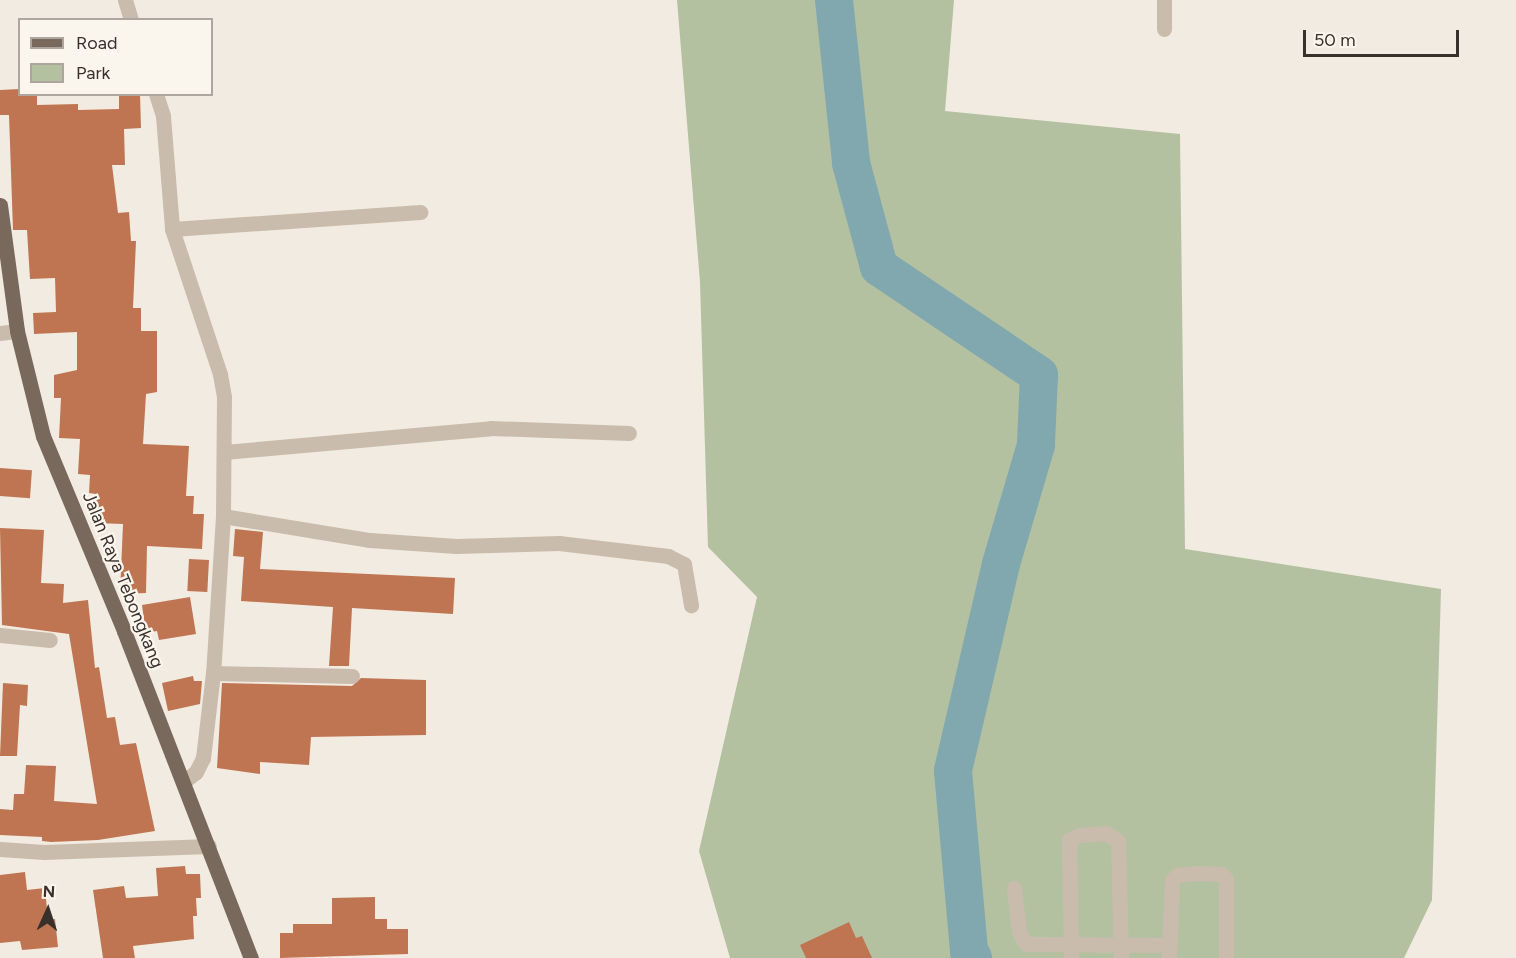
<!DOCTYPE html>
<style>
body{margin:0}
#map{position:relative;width:1516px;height:958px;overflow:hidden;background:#f2ebe1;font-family:Figtree,sans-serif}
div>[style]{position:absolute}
.green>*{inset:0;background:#b3c1a1}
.river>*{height:38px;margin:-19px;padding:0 19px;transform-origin:19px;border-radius:19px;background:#81a8ae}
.building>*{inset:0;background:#bf7551;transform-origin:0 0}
.minor>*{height:15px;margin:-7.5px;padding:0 7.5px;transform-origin:7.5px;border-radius:7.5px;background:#cabcad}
.major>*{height:15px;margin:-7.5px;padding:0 7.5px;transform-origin:7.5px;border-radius:7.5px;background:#79695d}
span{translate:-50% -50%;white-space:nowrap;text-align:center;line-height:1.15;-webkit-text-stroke:4.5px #faf5ed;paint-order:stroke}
.street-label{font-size:18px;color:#39302b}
.legend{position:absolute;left:18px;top:18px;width:195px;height:78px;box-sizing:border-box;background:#faf5ed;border:2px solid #ada69f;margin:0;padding:8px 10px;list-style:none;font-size:18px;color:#39302b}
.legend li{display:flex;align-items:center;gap:12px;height:30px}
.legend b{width:30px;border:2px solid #ada69f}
.north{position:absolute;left:18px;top:880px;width:60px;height:60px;-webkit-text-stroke:4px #faf5ed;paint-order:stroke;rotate:3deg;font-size:16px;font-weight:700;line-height:24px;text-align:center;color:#39302b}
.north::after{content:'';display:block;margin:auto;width:21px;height:27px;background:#39302b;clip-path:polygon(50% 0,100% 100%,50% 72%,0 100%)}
.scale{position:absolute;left:1303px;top:30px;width:156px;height:27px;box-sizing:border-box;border:3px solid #39302b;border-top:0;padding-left:8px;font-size:18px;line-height:21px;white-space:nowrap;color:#39302b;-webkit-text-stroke:4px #faf5ed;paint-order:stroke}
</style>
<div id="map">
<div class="green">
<div style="clip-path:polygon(677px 0,954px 0,945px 111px,1180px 134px,1185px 549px,1441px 589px,1432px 900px,1404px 958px,730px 958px,699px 851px,757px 597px,708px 547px,700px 282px)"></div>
</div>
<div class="river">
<div style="left:834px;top:0;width:164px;rotate:84deg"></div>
<div style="left:851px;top:163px;width:108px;rotate:74.9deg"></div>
<div style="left:879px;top:267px;width:193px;rotate:34deg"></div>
<div style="left:1039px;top:375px;width:70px;rotate:92.5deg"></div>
<div style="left:1036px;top:445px;width:124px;rotate:106.4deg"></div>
<div style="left:1001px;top:564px;width:212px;rotate:103.1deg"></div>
<div style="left:953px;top:771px;width:181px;rotate:84.9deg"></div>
<div style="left:969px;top:951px;width:8px;rotate:60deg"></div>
</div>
<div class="building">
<div style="clip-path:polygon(20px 89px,20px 94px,37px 94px,37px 105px,78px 104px,78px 110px,119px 109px,119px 94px,140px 94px,141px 128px,124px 129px,125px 165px,112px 165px,118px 213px,129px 212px,131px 241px,136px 241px,133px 308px,141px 308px,141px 331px,157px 331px,157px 392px,146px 394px,143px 444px,189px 446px,186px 496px,194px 496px,193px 514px,204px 514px,202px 549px,147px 546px,146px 593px,120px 594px,123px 524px,95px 523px,96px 494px,89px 493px,90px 475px,78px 474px,80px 439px,59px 438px,61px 398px,54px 398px,54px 375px,77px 370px,77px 332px,34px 334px,33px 313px,56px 312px,55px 278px,30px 279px,27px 230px,13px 230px,9px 115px,0 115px,0 90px)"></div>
<div style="left:0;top:468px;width:32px;height:28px;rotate:4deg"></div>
<div style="clip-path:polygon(0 528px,44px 530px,41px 583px,64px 584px,63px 603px,88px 600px,95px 668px,99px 667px,107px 718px,115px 717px,120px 745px,136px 743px,155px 831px,98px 840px,51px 842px,42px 841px,42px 837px,0 835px,0 809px,13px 810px,14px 794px,24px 794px,26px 765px,56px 766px,54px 801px,97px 804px,69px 634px,2px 625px)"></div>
<div style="clip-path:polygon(235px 529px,263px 532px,260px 569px,455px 578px,453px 614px,352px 608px,349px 666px,329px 666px,333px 607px,241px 601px,244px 557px,233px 556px)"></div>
<div style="left:189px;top:559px;width:20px;height:32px;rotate:3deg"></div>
<div style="clip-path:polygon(190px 597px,196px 634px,159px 640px,157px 631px,146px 633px,142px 605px)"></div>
<div style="clip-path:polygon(193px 676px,194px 681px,202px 681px,200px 704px,168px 711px,162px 683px)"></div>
<div style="clip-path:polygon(361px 678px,426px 680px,426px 735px,311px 737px,309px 765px,260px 762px,260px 774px,217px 768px,222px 683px,352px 686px)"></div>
<div style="clip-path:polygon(3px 683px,28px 685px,27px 706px,20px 705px,17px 756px,0 756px)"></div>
<div style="clip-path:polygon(185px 866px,186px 874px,200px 874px,201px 898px,196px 898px,197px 916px,193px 916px,194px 939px,133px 946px,135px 958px,103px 958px,93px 890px,124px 886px,126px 898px,158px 896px,156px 868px)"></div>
<div style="clip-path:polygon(25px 872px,27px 890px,45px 888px,48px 920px,55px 919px,58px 947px,22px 950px,20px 941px,0 943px,0 875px)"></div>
<div style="clip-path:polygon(375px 897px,375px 919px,387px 919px,387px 929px,408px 929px,408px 954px,280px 958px,280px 933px,293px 933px,293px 924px,332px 924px,332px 898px)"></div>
<div style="clip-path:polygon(849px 922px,856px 938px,862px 936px,872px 958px,806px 958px,800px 945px)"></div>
</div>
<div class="minor">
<div style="left:125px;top:0;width:21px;rotate:73deg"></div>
<div style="left:1164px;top:29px;width:29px;rotate:-90deg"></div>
<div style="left:156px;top:94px;width:23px;rotate:72deg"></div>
<div style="left:163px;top:116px;width:113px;rotate:85.4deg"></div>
<div style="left:172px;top:229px;width:153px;rotate:71.7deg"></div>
<div style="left:220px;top:374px;width:23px;rotate:80deg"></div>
<div style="left:224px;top:397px;width:119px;rotate:90.5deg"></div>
<div style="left:223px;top:516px;width:157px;rotate:93.6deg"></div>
<div style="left:213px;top:673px;width:86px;rotate:96.7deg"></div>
<div style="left:203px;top:758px;width:16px;rotate:117deg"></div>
<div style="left:196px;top:772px;width:16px;rotate:142deg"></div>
<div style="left:172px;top:229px;width:249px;rotate:-3.9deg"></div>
<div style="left:0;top:333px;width:17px;rotate:-7deg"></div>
<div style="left:224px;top:452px;width:268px;rotate:-5.1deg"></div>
<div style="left:491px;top:428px;width:138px;rotate:2.1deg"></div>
<div style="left:223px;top:516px;width:149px;rotate:9.3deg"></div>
<div style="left:370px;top:540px;width:86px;rotate:4deg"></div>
<div style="left:456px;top:546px;width:103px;rotate:-1.7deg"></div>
<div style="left:559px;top:543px;width:110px;rotate:6.8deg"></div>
<div style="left:668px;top:556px;width:18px;rotate:27deg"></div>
<div style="left:684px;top:564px;width:42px;rotate:80.3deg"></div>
<div style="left:0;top:635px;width:50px;rotate:5.7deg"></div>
<div style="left:213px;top:673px;width:139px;rotate:1.2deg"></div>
<div style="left:0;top:849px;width:44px;rotate:3.9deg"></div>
<div style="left:44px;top:852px;width:165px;rotate:-2.1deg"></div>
<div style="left:1014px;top:888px;width:44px;rotate:83.5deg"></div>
<div style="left:1019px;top:932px;width:14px;rotate:60deg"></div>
<div style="left:1026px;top:944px;width:143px;rotate:0.4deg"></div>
<div style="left:1071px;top:958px;width:118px;rotate:-91deg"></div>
<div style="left:1069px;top:840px;width:11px;rotate:-27deg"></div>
<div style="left:1079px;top:835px;width:27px;rotate:-4deg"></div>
<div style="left:1106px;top:833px;width:14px;rotate:34deg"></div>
<div style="left:1118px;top:841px;width:117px;rotate:88.5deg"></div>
<div style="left:1169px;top:958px;width:78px;rotate:-87.8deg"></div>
<div style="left:1172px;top:880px;width:7px;rotate:-45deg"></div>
<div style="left:1177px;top:875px;width:20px;rotate:-6deg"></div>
<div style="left:1197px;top:873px;width:24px;rotate:2deg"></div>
<div style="left:1221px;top:874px;width:7px;rotate:45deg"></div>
<div style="left:1226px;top:879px;width:79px;rotate:90deg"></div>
</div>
<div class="major">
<div style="left:0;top:205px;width:127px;rotate:82.3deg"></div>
<div style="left:17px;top:331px;width:108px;rotate:76.1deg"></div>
<div style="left:43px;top:436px;width:211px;rotate:67.4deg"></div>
<div style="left:124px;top:631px;width:351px;rotate:68.8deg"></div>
</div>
<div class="street-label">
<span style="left:123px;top:580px;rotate:68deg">Jalan Raya Tebongkang</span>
</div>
<ul class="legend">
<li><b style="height:8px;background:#79695d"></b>Road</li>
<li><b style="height:16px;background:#b3c1a1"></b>Park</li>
</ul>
<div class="north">N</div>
<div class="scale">50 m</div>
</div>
